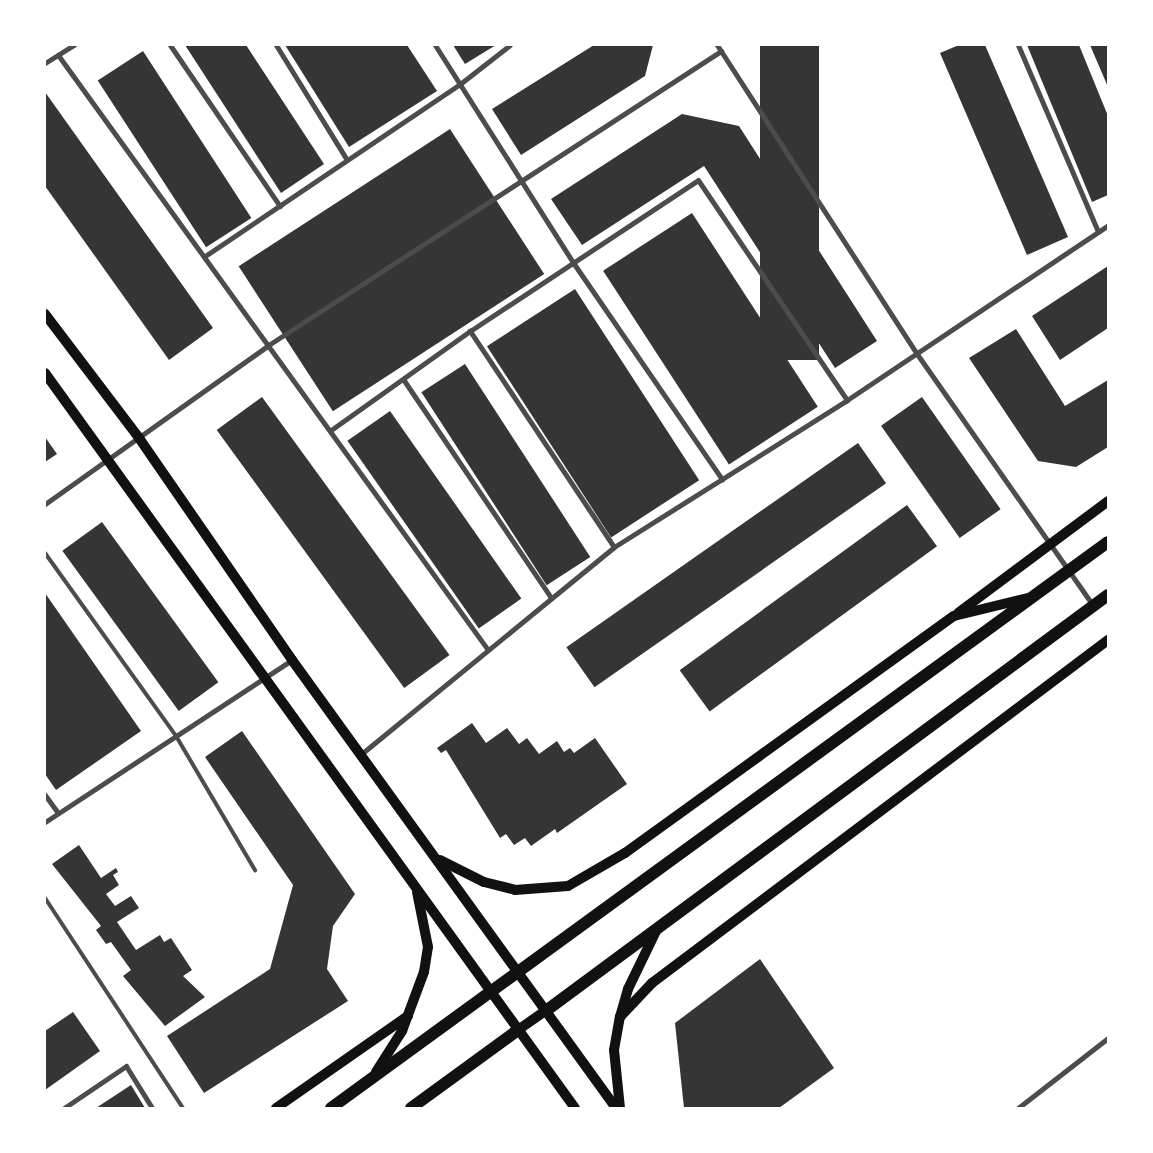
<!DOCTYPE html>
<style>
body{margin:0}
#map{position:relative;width:1153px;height:1153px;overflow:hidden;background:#fff;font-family:"PT Serif",serif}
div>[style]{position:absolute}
.building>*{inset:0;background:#353535;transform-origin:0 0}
.service>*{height:4px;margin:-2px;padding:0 2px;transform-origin:2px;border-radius:2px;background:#4c4c4c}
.minor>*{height:5px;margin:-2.5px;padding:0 2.5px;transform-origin:2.5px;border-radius:2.5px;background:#4c4c4c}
.secondary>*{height:10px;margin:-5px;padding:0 5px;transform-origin:5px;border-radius:5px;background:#111}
.primary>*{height:12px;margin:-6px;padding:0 6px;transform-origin:6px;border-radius:6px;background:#111}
span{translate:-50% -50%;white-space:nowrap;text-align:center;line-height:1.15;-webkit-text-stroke:5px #fff;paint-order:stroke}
.frame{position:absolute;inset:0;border:46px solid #fff;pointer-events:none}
</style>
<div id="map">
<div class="building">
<div style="clip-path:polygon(185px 45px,246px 45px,324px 164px,281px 193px)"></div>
<div style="clip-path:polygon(285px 45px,407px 45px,437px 91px,349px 147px)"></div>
<div style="clip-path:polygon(453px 45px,496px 45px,465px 64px)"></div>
<div style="clip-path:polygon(594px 45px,653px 45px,645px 76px,521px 155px,492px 109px)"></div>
<div style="left:760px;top:45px;width:59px;height:315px"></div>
<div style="clip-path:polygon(959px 45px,985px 45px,1068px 237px,1027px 255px,940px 53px)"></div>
<div style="clip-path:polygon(1027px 45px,1079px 45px,1108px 116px,1108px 195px,1092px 202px)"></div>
<div style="clip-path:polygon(1090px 45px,1108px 45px,1108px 87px)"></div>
<div style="left:143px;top:51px;width:199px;height:54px;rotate:57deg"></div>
<div style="clip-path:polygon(45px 92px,213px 328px,169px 360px,45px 186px)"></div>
<div style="clip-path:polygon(682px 114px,739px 126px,877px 341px,835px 368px,704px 166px,582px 245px,551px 199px)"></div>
<div style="left:450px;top:129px;width:173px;height:252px;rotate:57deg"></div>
<div style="left:692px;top:213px;width:231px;height:106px;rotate:57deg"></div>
<div style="clip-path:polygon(1108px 266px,1108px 328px,1060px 360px,1032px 316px)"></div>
<div style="left:575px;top:289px;width:228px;height:105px;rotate:57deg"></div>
<div style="clip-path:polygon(1016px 329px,1065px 406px,1108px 380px,1108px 447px,1076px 467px,1038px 461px,969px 358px)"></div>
<div style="left:465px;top:364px;width:230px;height:52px;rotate:57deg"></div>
<div style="left:262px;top:397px;width:319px;height:56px;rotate:54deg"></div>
<div style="left:922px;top:397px;width:137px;height:50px;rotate:55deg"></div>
<div style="left:390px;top:411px;width:229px;height:52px;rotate:55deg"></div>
<div style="clip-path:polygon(45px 437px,57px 454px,45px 462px)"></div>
<div style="left:858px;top:443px;width:49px;height:356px;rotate:55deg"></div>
<div style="left:907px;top:505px;width:51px;height:281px;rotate:54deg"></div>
<div style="left:102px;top:522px;width:198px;height:49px;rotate:54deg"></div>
<div style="clip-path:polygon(45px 593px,141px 731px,56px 790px,45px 774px)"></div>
<div style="clip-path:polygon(472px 723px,486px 743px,507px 728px,519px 744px,527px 738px,539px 754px,557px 741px,564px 752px,570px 748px,574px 753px,595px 738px,627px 784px,557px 833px,555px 829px,531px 846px,525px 838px,514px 845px,506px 834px,500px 838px,446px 750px,441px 753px,437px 748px)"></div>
<div style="clip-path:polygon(242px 731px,355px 894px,333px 926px,327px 969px,348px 1001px,204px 1093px,167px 1036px,270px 969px,293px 885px,205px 757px)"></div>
<div style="clip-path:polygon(79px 845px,101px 878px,116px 868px,118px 872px,113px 875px,119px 885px,106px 894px,115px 906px,131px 896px,139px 908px,117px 922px,136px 950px,160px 935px,164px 942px,171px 938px,192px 970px,183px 976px,205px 997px,165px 1026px,123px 976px,131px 970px,111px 942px,106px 944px,96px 930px,101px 926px,52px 864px)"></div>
<div style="clip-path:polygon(760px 959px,834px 1068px,779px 1108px,684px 1108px,675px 1023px)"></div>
<div style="clip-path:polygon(73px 1012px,100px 1051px,45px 1090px,45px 1031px)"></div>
<div style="clip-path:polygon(131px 1085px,145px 1108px,96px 1108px)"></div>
</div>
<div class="service">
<div style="left:45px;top:553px;width:225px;rotate:54.4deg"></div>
<div style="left:176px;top:736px;width:156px;rotate:59.5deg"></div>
<div style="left:45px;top:898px;width:251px;rotate:56.7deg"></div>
</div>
<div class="minor">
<div style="left:170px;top:45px;width:195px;rotate:55.7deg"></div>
<div style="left:276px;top:45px;width:135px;rotate:58.3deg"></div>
<div style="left:435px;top:45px;width:256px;rotate:57.6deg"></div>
<div style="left:572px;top:261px;width:265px;rotate:55.5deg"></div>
<div style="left:717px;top:45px;width:368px;rotate:57.1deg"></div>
<div style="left:917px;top:354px;width:307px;rotate:55deg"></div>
<div style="left:1018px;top:45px;width:203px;rotate:66.8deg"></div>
<div style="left:58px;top:55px;width:734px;rotate:54.14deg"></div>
<div style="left:45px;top:63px;width:34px;rotate:-32deg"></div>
<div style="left:205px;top:256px;width:308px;rotate:-34deg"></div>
<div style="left:460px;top:84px;width:63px;rotate:-38deg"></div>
<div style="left:403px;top:379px;width:264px;rotate:55.9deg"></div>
<div style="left:331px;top:430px;width:171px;rotate:-35.5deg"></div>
<div style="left:45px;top:504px;width:276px;rotate:-35.4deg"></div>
<div style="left:270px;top:344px;width:538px;rotate:-33.01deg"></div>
<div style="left:614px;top:547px;width:260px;rotate:-123.7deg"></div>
<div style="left:470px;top:331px;width:273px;rotate:-33.5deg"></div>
<div style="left:698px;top:180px;width:266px;rotate:55.9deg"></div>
<div style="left:360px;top:755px;width:328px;rotate:-39.3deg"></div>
<div style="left:614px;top:547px;width:275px;rotate:-32.2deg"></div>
<div style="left:847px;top:400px;width:314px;rotate:-33.8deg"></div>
<div style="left:45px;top:795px;width:22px;rotate:54deg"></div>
<div style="left:45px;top:822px;width:295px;rotate:-33.3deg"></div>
<div style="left:64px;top:1108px;width:75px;rotate:-34.1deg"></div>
<div style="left:126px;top:1066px;width:49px;rotate:58.2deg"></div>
<div style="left:1018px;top:1108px;width:114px;rotate:-37.9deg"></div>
</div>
<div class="secondary">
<div style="left:45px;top:314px;width:156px;rotate:52.8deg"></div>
<div style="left:139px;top:438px;width:270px;rotate:55.4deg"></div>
<div style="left:292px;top:660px;width:553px;rotate:54.13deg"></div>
<div style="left:45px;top:373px;width:906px;rotate:54.21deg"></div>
<div style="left:958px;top:613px;width:187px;rotate:-36.7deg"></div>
<div style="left:440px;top:860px;width:49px;rotate:26.6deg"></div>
<div style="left:484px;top:882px;width:32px;rotate:14deg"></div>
<div style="left:515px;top:890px;width:53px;rotate:-4.3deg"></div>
<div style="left:568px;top:886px;width:66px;rotate:-30.1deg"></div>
<div style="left:625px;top:853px;width:405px;rotate:-35.8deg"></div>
<div style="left:954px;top:616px;width:76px;rotate:-13.7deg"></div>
<div style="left:620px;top:1017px;width:47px;rotate:-46.7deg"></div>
<div style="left:652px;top:983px;width:571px;rotate:-36.95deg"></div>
<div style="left:518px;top:1030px;width:35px;rotate:-35deg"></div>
<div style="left:376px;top:1072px;width:49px;rotate:-57.6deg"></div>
<div style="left:402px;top:1031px;width:63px;rotate:-69.6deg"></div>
<div style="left:424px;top:972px;width:25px;rotate:-81deg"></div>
<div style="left:428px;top:947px;width:56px;rotate:-101.3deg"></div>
<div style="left:276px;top:1108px;width:161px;rotate:-34.9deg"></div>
<div style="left:620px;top:1108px;width:58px;rotate:-95.9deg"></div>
<div style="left:614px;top:1050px;width:34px;rotate:-80deg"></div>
<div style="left:620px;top:1017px;width:29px;rotate:-74deg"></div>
<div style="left:628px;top:989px;width:64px;rotate:-64.2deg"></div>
</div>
<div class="primary">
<div style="left:547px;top:1010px;width:698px;rotate:-36.49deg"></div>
<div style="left:331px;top:1108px;width:961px;rotate:-36.07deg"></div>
<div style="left:411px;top:1108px;width:132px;rotate:-36.1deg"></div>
</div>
<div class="frame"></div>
</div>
